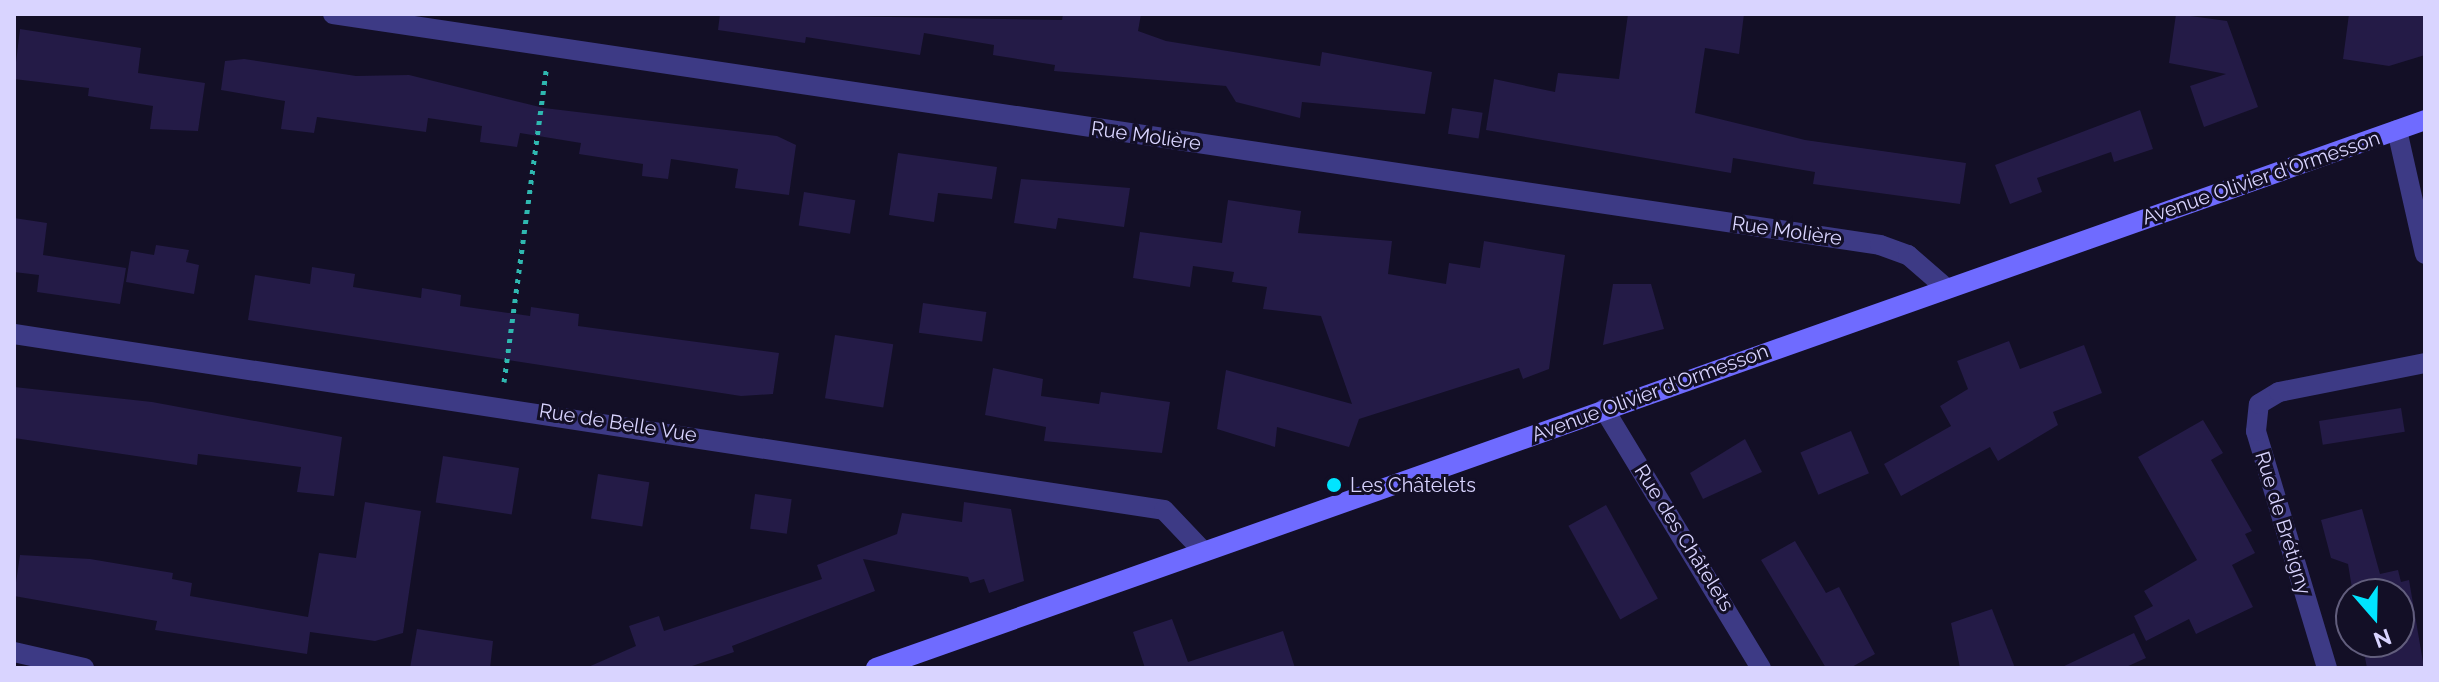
<!DOCTYPE html>
<meta charset="utf-8">
<style>
body{margin:0}
#map{position:relative;width:2439px;height:682px;overflow:hidden;background:#130f26;font-family:Raleway,sans-serif}
div>[style]{position:absolute}
.building>*{inset:0;background:#241b47;transform-origin:0 0}
.path>*{height:5px;margin-top:-2.5px;transform-origin:0;background:repeating-linear-gradient(90deg,#2fb8b0 0 4px,transparent 0 10px)}
.minor>*{height:20px;margin:-10px;padding:0 10px;transform-origin:10px;border-radius:10px;background:#3d3a85}
.secondary>*{height:20px;margin:-10px;padding:0 10px;transform-origin:10px;border-radius:10px;background:#6f6bff}
.dots>*{width:22px;height:22px;translate:-50% -50%;box-sizing:border-box;border:4px solid #130f26;border-radius:50%}
span{translate:-50% -50%;white-space:nowrap;text-align:center;line-height:1.15;-webkit-text-stroke:6px #130f26;paint-order:stroke}
.street-label{font-size:20px;color:#d9d4ff}
.poi-label{font-size:20px;color:#d9d4ff}
.left{translate:0 -50%;text-align:left}
.frame{position:absolute;inset:0;border:16px solid #d9d4ff;pointer-events:none}
.north{position:absolute;left:2335px;top:578px;width:80px;height:80px;box-sizing:border-box;background:#130f26;border:2px solid #625e7d;border-radius:50%;rotate:160deg;font-size:22px;font-weight:700;line-height:32px;text-align:center;color:#d9d4ff}
.north::after{content:'';display:block;margin:auto;width:28px;height:36px;background:#00e5ff;clip-path:polygon(50% 0,100% 100%,50% 72%,0 100%)}
</style>
<div id="map">
<div class="building">
<div style="clip-path:polygon(720px 14px,1062px 20px,1063px 14px,1141px 14px,1138px 31px,1166px 41px,1320px 66px,1322px 52px,1432px 72px,1425px 114px,1302px 102px,1300px 118px,1236px 102px,1226px 86px,1054px 71px,1055px 65px,993px 55px,994px 45px,924px 33px,920px 55px,806px 37px,805px 43px,718px 30px)"></div>
<div style="clip-path:polygon(1628px 14px,1744px 14px,1739px 54px,1705px 48px,1695px 113px,1805px 140px,1966px 163px,1960px 204px,1813px 184px,1815px 172px,1733px 158px,1731px 173px,1486px 130px,1494px 79px,1555px 92px,1558px 73px,1619px 79px)"></div>
<div style="clip-path:polygon(2176px 14px,2227px 21px,2258px 107px,2204px 127px,2190px 86px,2226px 74px,2169px 63px)"></div>
<div style="clip-path:polygon(2349px 14px,2425px 14px,2425px 55px,2389px 66px,2343px 59px)"></div>
<div style="clip-path:polygon(20px 29px,141px 48px,138px 73px,205px 83px,198px 131px,150px 129px,153px 106px,88px 96px,89px 88px,14px 79px)"></div>
<div style="clip-path:polygon(244px 59px,356px 76px,409px 75px,544px 108px,777px 136px,796px 145px,789px 195px,735px 188px,738px 169px,671px 159px,668px 179px,642px 176px,643px 164px,579px 154px,581px 143px,520px 133px,517px 147px,480px 142px,482px 126px,428px 118px,426px 132px,317px 117px,314px 133px,281px 129px,285px 101px,221px 90px,225px 61px)"></div>
<div style="left:1452px;top:108px;width:31px;height:26px;rotate:9deg"></div>
<div style="clip-path:polygon(2140px 110px,2153px 149px,2114px 162px,2111px 152px,2037px 178px,2042px 192px,2010px 204px,1995px 165px)"></div>
<div style="clip-path:polygon(898px 153px,997px 167px,992px 199px,938px 193px,934px 222px,889px 215px)"></div>
<div style="clip-path:polygon(1021px 179px,1130px 188px,1124px 227px,1058px 218px,1056px 229px,1014px 223px)"></div>
<div style="left:804px;top:192px;width:52px;height:34px;rotate:9deg"></div>
<div style="clip-path:polygon(1228px 200px,1301px 211px,1298px 233px,1392px 241px,1388px 274px,1446px 284px,1449px 263px,1480px 268px,1484px 241px,1565px 255px,1549px 369px,1523px 379px,1519px 368px,1359px 419px,1349px 447px,1277px 427px,1275px 447px,1217px 429px,1226px 370px,1352px 404px,1321px 316px,1263px 309px,1267px 287px,1232px 282px,1234px 272px,1193px 266px,1190px 287px,1133px 278px,1140px 232px,1222px 243px)"></div>
<div style="clip-path:polygon(14px 218px,47px 223px,43px 255px,126px 268px,120px 304px,37px 292px,39px 275px,14px 272px)"></div>
<div style="clip-path:polygon(156px 245px,189px 250px,186px 262px,199px 265px,194px 294px,126px 282px,131px 251px,154px 255px)"></div>
<div style="clip-path:polygon(312px 267px,355px 274px,353px 287px,421px 298px,422px 288px,461px 295px,460px 306px,530px 316px,531px 307px,579px 314px,578px 326px,779px 353px,773px 394px,741px 396px,248px 320px,255px 275px,310px 284px)"></div>
<div style="clip-path:polygon(1613px 284px,1651px 284px,1664px 329px,1603px 345px)"></div>
<div style="left:923px;top:303px;width:64px;height:30px;rotate:8deg"></div>
<div style="left:835px;top:335px;width:59px;height:64px;rotate:9deg"></div>
<div style="clip-path:polygon(2009px 341px,2020px 369px,2084px 345px,2102px 393px,2053px 412px,2058px 425px,1998px 461px,1990px 447px,1901px 496px,1884px 464px,1951px 426px,1940px 406px,1968px 389px,1957px 361px)"></div>
<div style="clip-path:polygon(993px 368px,1043px 379px,1041px 396px,1099px 404px,1101px 392px,1170px 402px,1162px 453px,1044px 441px,1046px 427px,985px 415px)"></div>
<div style="clip-path:polygon(14px 387px,152px 402px,342px 437px,334px 496px,297px 492px,301px 467px,198px 454px,197px 465px,14px 438px)"></div>
<div style="left:2401px;top:408px;width:24px;height:83px;rotate:81deg"></div>
<div style="clip-path:polygon(2203px 420px,2223px 453px,2211px 460px,2252px 531px,2245px 534px,2255px 553px,2232px 565px,2253px 607px,2196px 634px,2189px 619px,2146px 641px,2134px 616px,2153px 606px,2144px 591px,2197px 560px,2138px 457px)"></div>
<div style="left:1851px;top:431px;width:46px;height:55px;rotate:67deg"></div>
<div style="clip-path:polygon(1745px 439px,1762px 472px,1703px 499px,1690px 473px)"></div>
<div style="left:443px;top:456px;width:77px;height:47px;rotate:9deg"></div>
<div style="left:598px;top:474px;width:52px;height:45px;rotate:9deg"></div>
<div style="left:755px;top:494px;width:37px;height:35px;rotate:8deg"></div>
<div style="clip-path:polygon(365px 502px,421px 511px,403px 633px,375px 641px,310px 632px,307px 654px,155px 630px,157px 621px,14px 596px,20px 555px,90px 559px,173px 573px,172px 579px,192px 583px,190px 596px,308px 617px,319px 553px,356px 558px)"></div>
<div style="clip-path:polygon(964px 502px,1011px 509px,1024px 581px,989px 593px,984px 579px,970px 583px,968px 577px,863px 559px,875px 591px,732px 646px,734px 652px,686px 668px,586px 668px,636px 646px,629px 626px,659px 616px,664px 631px,822px 579px,817px 565px,897px 534px,902px 513px,962px 522px)"></div>
<div style="left:1606px;top:505px;width:107px;height:43px;rotate:61deg"></div>
<div style="clip-path:polygon(2362px 509px,2380px 574px,2398px 570px,2401px 582px,2409px 580px,2424px 668px,2367px 668px,2362px 642px,2399px 642px,2399px 594px,2353px 594px,2348px 564px,2331px 558px,2321px 520px)"></div>
<div style="clip-path:polygon(1795px 541px,1826px 593px,1839px 587px,1875px 654px,1850px 668px,1826px 668px,1761px 560px)"></div>
<div style="clip-path:polygon(1992px 609px,2015px 668px,1960px 668px,1951px 623px)"></div>
<div style="clip-path:polygon(1172px 619px,1188px 662px,1283px 631px,1295px 668px,1145px 668px,1133px 632px)"></div>
<div style="clip-path:polygon(417px 629px,493px 641px,490px 668px,410px 668px)"></div>
<div style="clip-path:polygon(2134px 633px,2146px 658px,2124px 668px,2060px 668px)"></div>
</div>
<div class="path">
<div style="left:504px;top:382px;width:315px;rotate:-82.3deg"></div>
</div>
<div class="minor">
<div style="left:333px;top:14px;width:1564px;rotate:8.49deg"></div>
<div style="left:1880px;top:245px;width:30px;rotate:20deg"></div>
<div style="left:1908px;top:255px;width:50px;rotate:41deg"></div>
<div style="left:2397px;top:130px;width:127px;rotate:77.3deg"></div>
<div style="left:14px;top:334px;width:1163px;rotate:8.7deg"></div>
<div style="left:1164px;top:510px;width:57px;rotate:46.4deg"></div>
<div style="left:1604px;top:409px;width:303px;rotate:58.8deg"></div>
<div style="left:14px;top:652px;width:72px;rotate:12.9deg"></div>
<div style="left:2327px;top:668px;width:247px;rotate:-106.7deg"></div>
<div style="left:2256px;top:431px;width:27px;rotate:-84deg"></div>
<div style="left:2259px;top:404px;width:23px;rotate:-31deg"></div>
<div style="left:2279px;top:392px;width:149px;rotate:-11.2deg"></div>
</div>
<div class="secondary">
<div style="left:876px;top:668px;width:1643px;rotate:-19.48deg"></div>
</div>
<div class="dots">
<div style="left:1334px;top:485px;background:#00e5ff"></div>
</div>
<div class="street-label">
<span style="left:1146px;top:136px;rotate:8deg">Rue Molière</span>
<span style="left:2261px;top:178px;rotate:-19deg">Avenue Olivier d'Ormesson</span>
<span style="left:1787px;top:231px;rotate:8deg">Rue Molière</span>
<span style="left:1650px;top:393px;rotate:-20deg">Avenue Olivier d'Ormesson</span>
<span style="left:618px;top:423px;rotate:9deg">Rue de Belle Vue</span>
<span style="left:2283px;top:523px;rotate:73deg">Rue de Brétigny</span>
<span style="left:1684px;top:538px;rotate:58deg">Rue des Châtelets</span>
</div>
<div class="poi-label">
<span class="left" style="left:1350px;top:485px">Les Châtelets</span>
</div>
<div class="frame"></div>
<div class="north">N</div>
</div>
